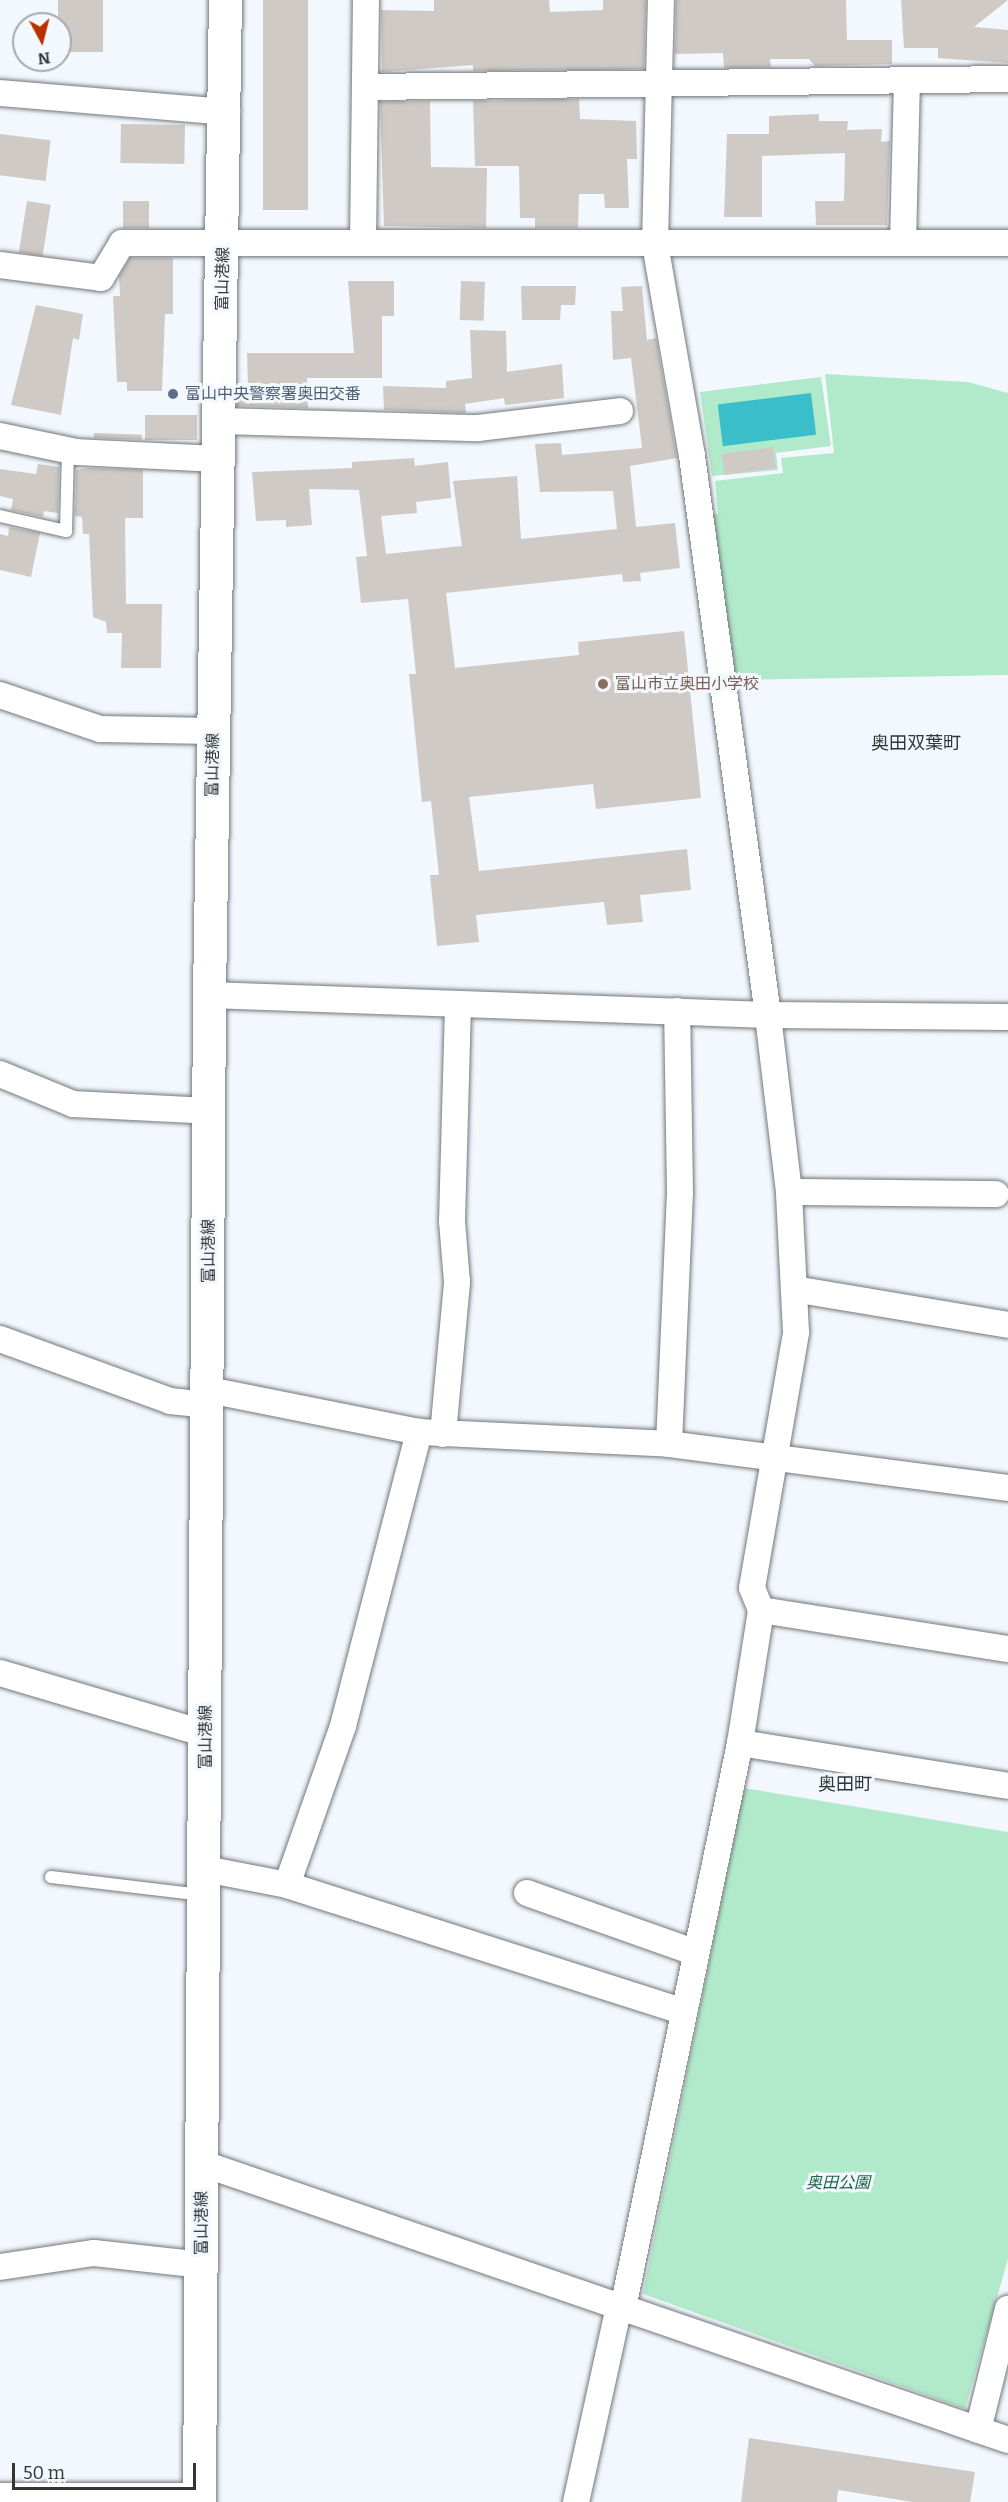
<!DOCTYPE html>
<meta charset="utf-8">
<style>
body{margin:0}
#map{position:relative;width:1008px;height:2502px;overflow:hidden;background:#f2f8fd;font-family:Bitter,"Noto Sans JP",serif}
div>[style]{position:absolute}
.green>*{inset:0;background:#b1eacb}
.water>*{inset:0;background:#3abeca;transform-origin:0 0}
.building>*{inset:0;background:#cfcac5;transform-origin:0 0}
.roads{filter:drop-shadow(0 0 2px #72777b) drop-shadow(0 0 2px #72777b)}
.lane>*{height:12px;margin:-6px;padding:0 6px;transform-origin:6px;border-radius:6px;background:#fff}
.street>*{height:26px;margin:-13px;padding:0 13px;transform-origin:13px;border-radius:13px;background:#fff}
.secondary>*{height:33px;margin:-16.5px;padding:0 16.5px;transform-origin:16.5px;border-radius:16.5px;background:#fff}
.primary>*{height:33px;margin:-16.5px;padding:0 16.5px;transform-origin:16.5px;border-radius:16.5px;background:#fff}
.dots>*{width:16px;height:16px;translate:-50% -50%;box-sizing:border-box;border:3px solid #f2f8fd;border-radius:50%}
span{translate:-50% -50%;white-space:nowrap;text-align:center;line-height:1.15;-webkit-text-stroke:6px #f2f8fd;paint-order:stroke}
.street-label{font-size:16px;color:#333537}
.service-label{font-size:16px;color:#4e5e75}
.left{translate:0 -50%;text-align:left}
.education-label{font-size:16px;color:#785e54}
.park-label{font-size:16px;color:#1e6345;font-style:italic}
.neighbourhood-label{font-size:18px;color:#333537}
.north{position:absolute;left:12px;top:12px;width:60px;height:60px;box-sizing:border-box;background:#f2f8fd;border:2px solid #a6aaae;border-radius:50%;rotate:173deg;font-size:16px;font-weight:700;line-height:24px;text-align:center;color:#333537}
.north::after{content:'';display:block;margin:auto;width:21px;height:27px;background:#ba3100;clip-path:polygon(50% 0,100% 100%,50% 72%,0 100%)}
.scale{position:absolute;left:12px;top:2463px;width:184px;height:27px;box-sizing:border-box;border:3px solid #333537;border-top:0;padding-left:8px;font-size:18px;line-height:21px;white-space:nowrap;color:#333537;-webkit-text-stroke:4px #f2f8fd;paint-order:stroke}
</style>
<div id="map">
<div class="green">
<div style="clip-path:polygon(825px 374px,968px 382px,1008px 393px,1008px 675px,735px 680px,707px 514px,718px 514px,715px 481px,783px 473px,781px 458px,834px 453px)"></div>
<div style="clip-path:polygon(821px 377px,831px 446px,776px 453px,778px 470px,712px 476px,700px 392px)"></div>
<div style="clip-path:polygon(744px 1788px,1008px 1832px,1008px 2259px,965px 2409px,643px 2294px)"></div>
</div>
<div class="water">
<div style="left:811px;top:393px;width:42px;height:94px;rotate:83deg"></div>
</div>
<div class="building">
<div style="left:58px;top:0;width:45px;height:52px"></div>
<div style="left:263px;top:0;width:45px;height:210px"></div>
<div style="clip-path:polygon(434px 0,549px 0,550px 12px,603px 10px,603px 0,646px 0,644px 69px,473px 71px,473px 65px,382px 72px,381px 10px,434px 11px)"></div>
<div style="clip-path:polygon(676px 0,846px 0,847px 40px,892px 40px,892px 64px,815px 66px,809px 59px,770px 59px,771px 67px,724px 68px,723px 53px,675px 54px)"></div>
<div style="clip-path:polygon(901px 0,1008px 0,974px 27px,1008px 30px,1008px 63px,938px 58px,938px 48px,904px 48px)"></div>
<div style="clip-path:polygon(579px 99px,580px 119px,636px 121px,637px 159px,627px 159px,629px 208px,605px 208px,604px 194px,579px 194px,578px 228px,535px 228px,535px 218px,520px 218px,519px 166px,475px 166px,473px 101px)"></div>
<div style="clip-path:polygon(430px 101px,431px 167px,487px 168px,486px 228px,384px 226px,380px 102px)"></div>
<div style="clip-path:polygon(819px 114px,819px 121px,848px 121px,847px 130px,882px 129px,881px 142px,890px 141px,887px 225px,816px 225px,815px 201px,844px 201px,845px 153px,762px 156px,762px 217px,724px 217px,727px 134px,769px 134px,769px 116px)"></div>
<div style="left:121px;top:124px;width:64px;height:39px;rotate:1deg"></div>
<div style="left:0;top:134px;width:51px;height:41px;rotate:7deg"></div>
<div style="left:27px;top:201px;width:24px;height:52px;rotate:9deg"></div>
<div style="left:123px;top:201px;width:26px;height:27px"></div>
<div style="clip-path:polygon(130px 258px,173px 258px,173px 314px,165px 314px,162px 391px,127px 391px,127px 382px,117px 382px,113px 296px,120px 296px,119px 276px)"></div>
<div style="clip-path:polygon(348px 281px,394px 281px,394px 316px,382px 316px,382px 378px,307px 378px,308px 408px,237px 406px,238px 387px,248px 387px,247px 353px,354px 353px)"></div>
<div style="left:461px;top:281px;width:24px;height:39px;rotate:2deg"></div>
<div style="clip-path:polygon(521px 286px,576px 286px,575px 305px,561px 305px,560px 320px,522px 320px)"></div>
<div style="clip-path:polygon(642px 286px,647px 340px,656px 338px,677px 458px,630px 466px,636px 527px,675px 523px,680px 568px,640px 573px,641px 581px,623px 582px,622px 574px,446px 593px,455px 668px,579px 655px,578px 642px,684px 631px,701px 798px,596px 809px,593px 784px,469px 797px,479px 871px,687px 849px,691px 890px,640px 895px,643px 922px,607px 925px,604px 902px,476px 915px,479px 942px,437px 946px,430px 875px,439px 875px,431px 801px,422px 802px,409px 674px,416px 674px,408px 599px,361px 603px,356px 557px,367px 556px,359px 490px,309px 489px,312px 525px,286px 527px,286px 520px,256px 521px,252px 472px,352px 468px,352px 462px,414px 458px,415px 466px,448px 462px,451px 498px,416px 502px,417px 513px,381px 516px,386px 554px,462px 546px,453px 481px,517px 476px,521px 539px,617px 529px,613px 491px,540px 492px,535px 444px,561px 443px,562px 455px,642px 448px,631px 358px,613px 360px,611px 311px,623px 311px,621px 287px)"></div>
<div style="clip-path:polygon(36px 305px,83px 314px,79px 340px,73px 338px,61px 415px,11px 405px)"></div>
<div style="clip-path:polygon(470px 330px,506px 331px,507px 372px,562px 364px,564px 398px,505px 405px,504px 398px,465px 404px,466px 413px,384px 410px,383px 386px,446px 388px,446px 381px,472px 378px)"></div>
<div style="left:145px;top:415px;width:52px;height:25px"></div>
<div style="left:94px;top:433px;width:48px;height:5px;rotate:2deg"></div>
<div style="left:773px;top:447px;width:21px;height:52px;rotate:82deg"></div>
<div style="clip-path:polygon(38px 464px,59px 467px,58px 513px,44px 511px,43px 517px,11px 510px,13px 499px,0 496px,0 469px,36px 474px)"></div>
<div style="clip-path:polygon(90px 468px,143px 470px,143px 518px,125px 518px,126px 604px,162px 604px,161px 668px,121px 668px,122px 633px,107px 633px,106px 622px,93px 617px,89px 534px,83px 534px,82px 517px,75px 516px,76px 470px)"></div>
<div style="clip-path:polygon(9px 527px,40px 533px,31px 577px,0 570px,0 534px,8px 536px)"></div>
<div style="clip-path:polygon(749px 2438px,975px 2472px,970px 2502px,913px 2502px,838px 2490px,837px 2502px,741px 2502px)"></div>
</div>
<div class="roads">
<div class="lane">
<div style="left:0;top:516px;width:68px;rotate:12.8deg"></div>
<div style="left:66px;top:531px;width:81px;rotate:-88.6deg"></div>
<div style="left:51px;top:1877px;width:151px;rotate:6.8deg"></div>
</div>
<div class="street">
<div style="left:366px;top:87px;width:642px;rotate:-0.71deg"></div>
<div style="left:0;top:93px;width:228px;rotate:4.8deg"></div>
<div style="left:363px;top:243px;width:243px;rotate:-89.3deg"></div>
<div style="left:903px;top:243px;width:163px;rotate:-88.6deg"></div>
<div style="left:0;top:265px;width:102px;rotate:7.3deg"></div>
<div style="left:101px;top:278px;width:41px;rotate:-59deg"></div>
<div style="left:122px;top:243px;width:886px"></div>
<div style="left:221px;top:421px;width:257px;rotate:1.6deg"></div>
<div style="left:478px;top:428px;width:143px;rotate:-6.8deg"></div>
<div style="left:0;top:436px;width:78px;rotate:11.9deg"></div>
<div style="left:76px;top:452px;width:144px;rotate:2.8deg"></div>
<div style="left:0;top:695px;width:106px;rotate:18.8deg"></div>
<div style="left:100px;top:729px;width:114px;rotate:1deg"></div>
<div style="left:209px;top:995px;width:559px;rotate:2.05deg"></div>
<div style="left:768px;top:1015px;width:240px;rotate:0.5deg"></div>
<div style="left:0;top:1074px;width:79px;rotate:22.3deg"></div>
<div style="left:73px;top:1104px;width:136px;rotate:2.9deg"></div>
<div style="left:789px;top:1192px;width:207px;rotate:0.6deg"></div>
<div style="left:794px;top:1289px;width:217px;rotate:9.5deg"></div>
<div style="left:0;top:1339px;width:181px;rotate:20deg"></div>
<div style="left:170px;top:1401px;width:39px;rotate:6deg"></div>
<div style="left:209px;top:1390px;width:214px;rotate:11.3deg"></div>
<div style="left:419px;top:1432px;width:250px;rotate:2.7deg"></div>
<div style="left:669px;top:1444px;width:342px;rotate:7.4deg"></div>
<div style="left:443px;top:1434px;width:153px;rotate:-84.7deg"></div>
<div style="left:457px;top:1282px;width:61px;rotate:-94.7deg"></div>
<div style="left:452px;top:1221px;width:217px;rotate:-88.4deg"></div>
<div style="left:669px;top:1444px;width:250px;rotate:-87.5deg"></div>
<div style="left:680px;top:1194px;width:183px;rotate:-90.9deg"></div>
<div style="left:761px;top:1610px;width:250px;rotate:9deg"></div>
<div style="left:0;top:1673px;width:215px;rotate:16.5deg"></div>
<div style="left:740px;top:1743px;width:271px;rotate:9.1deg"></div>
<div style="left:205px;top:1869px;width:84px;rotate:11deg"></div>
<div style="left:287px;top:1885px;width:169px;rotate:-70.6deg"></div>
<div style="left:343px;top:1726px;width:304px;rotate:-75.5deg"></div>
<div style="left:287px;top:1885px;width:417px;rotate:17.7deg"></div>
<div style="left:527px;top:1893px;width:179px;rotate:19.5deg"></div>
<div style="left:201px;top:2163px;width:853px;rotate:18.94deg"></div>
<div style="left:0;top:2267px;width:95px;rotate:-8.5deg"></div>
<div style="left:94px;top:2253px;width:109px;rotate:6.3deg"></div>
<div style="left:623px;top:2308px;width:577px;rotate:-78.3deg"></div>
<div style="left:740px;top:1743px;width:135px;rotate:-81deg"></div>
<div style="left:761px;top:1610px;width:24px;rotate:-112deg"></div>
<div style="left:752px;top:1588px;width:260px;rotate:-80.2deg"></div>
<div style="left:796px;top:1332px;width:140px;rotate:-92.9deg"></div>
<div style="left:789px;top:1192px;width:178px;rotate:-96.8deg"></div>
<div style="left:768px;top:1015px;width:564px;rotate:-97.74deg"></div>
<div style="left:692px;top:456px;width:216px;rotate:-99.9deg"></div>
<div style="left:655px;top:243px;width:243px;rotate:-88.6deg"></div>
<div style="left:978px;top:2430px;width:125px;rotate:-76.1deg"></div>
<div style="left:576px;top:2502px;width:200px;rotate:-77.6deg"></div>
</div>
<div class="secondary">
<div style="left:0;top:2499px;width:199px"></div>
</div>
<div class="primary">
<div style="left:199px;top:2502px;width:1507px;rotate:-89.62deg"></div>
<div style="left:209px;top:995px;width:995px;rotate:-89.08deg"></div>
</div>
</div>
<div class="dots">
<div style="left:173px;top:394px;background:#5c6f8a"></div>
<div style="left:603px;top:684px;background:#8d6e63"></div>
</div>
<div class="street-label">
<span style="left:223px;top:279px;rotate:-89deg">富山港線</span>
<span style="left:213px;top:765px;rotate:-89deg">富山港線</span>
<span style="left:209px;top:1251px;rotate:-90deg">富山港線</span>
<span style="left:206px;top:1737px;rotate:-90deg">富山港線</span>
<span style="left:202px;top:2223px;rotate:-90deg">富山港線</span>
</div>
<div class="service-label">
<span class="left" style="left:185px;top:394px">富山中央警察署奥田交番</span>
</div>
<div class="education-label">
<span class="left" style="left:615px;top:684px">富山市立奥田小学校</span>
</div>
<div class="park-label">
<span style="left:838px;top:2183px">奥田公園</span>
</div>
<div class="neighbourhood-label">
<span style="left:916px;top:743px">奥田双葉町</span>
<span style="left:845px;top:1784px">奥田町</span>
</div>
<div class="north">N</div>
<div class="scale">50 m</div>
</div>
